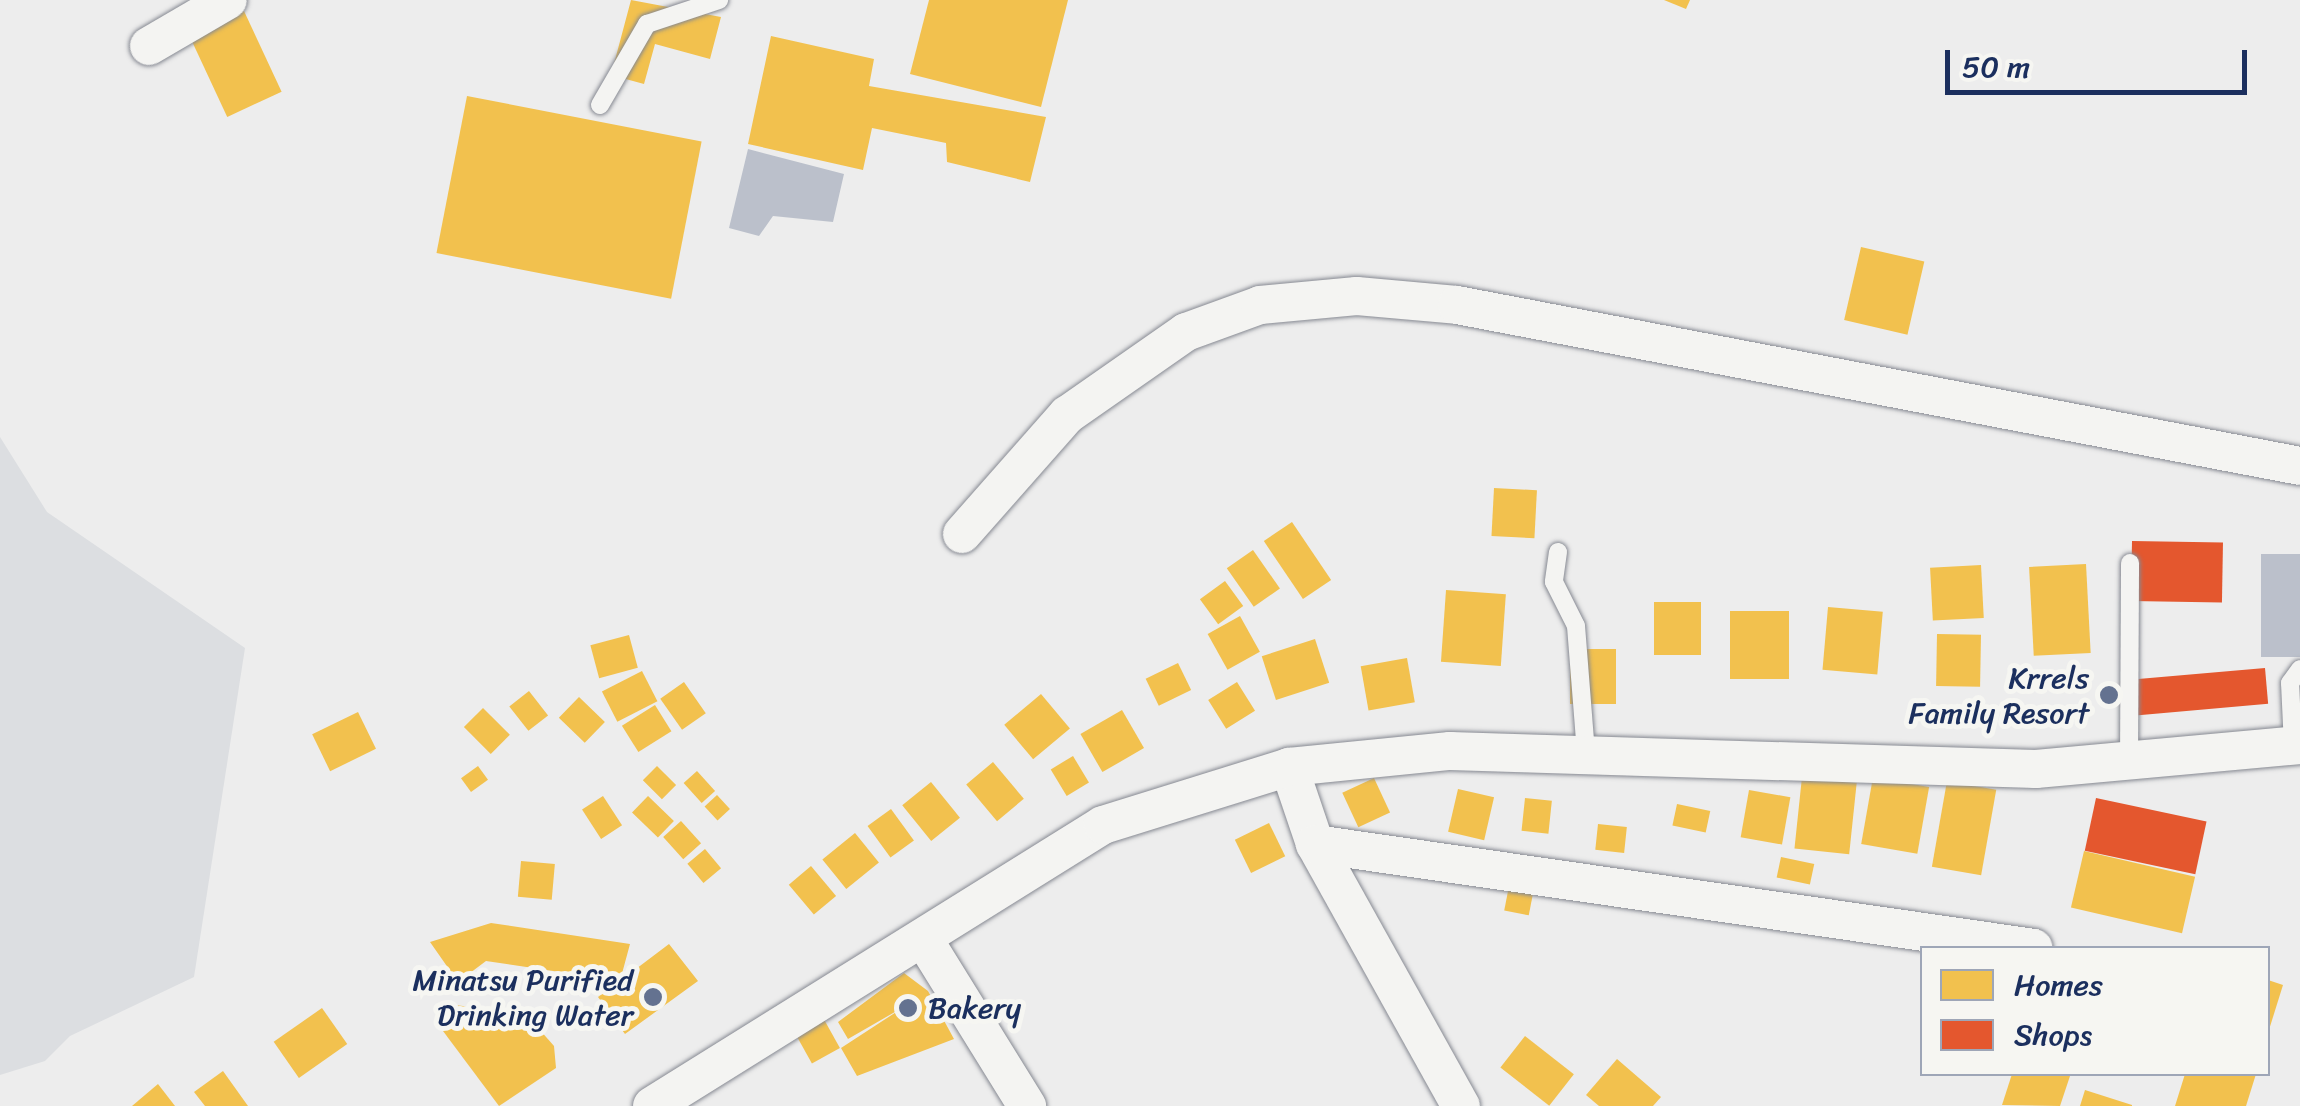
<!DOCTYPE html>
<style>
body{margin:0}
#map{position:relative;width:2300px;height:1106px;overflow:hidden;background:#ededed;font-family:Sriracha,sans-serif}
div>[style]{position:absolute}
.green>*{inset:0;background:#dcdee1}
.water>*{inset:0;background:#bbc0cb;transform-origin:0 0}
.homes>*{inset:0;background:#f2c14e;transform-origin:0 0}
.shops>*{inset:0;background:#e4572e;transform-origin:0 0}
.roads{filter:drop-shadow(0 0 2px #868992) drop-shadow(0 0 2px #868992)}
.service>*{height:18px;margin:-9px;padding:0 9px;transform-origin:9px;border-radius:9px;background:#f4f4f2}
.minor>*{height:38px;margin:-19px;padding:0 19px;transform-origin:19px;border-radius:19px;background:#f4f4f2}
.dots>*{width:28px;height:28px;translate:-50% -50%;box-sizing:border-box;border:5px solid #f6f6f2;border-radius:50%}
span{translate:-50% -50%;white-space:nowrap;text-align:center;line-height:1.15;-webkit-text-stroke:10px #f6f6f2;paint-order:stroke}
.poi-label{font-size:30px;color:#1b2f5e}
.right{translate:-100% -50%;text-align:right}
.left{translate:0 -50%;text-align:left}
.legend{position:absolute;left:1920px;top:946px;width:350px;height:130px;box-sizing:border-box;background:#f6f6f2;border:2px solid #9ea6b7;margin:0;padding:12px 18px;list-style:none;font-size:30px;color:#1b2f5e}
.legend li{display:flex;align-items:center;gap:20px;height:50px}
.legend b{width:50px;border:2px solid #9ea6b7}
.scale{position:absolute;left:1945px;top:50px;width:302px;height:45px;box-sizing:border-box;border:5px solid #1b2f5e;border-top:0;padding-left:12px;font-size:30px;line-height:35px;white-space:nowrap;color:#1b2f5e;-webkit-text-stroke:8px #f6f6f2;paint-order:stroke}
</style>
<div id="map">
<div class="green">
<div style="clip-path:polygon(0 437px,47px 512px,245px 648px,194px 977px,70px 1036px,45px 1061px,0 1075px)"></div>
</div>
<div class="water">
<div style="clip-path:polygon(748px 149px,844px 174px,833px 222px,773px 216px,759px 236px,729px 228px)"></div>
<div style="left:2261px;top:554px;width:39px;height:103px"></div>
</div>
<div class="homes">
<div style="clip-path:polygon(631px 0,721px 17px,710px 59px,655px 44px,644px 84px,611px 75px)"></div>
<div style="clip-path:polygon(929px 0,1068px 0,1041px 107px,910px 74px)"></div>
<div style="clip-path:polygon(1664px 0,1690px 0,1686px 9px)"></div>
<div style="left:244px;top:11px;width:89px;height:60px;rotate:65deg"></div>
<div style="clip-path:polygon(771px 36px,874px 59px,869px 86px,1046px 117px,1030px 182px,947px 162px,946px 143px,872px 128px,863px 170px,748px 144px)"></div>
<div style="left:467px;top:96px;width:239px;height:160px;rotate:11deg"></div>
<div style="left:1861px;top:247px;width:65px;height:75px;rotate:13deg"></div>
<div style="left:1494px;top:488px;width:43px;height:48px;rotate:3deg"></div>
<div style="left:1292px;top:522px;width:70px;height:34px;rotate:56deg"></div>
<div style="left:1253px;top:550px;width:47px;height:32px;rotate:55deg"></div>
<div style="left:2086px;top:564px;width:89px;height:57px;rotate:87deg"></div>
<div style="left:1981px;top:565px;width:53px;height:51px;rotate:87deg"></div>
<div style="left:1225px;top:581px;width:31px;height:31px;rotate:54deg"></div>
<div style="left:1446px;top:590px;width:60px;height:72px;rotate:4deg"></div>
<div style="left:1654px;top:602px;width:47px;height:53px"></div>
<div style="left:1828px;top:607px;width:55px;height:63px;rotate:5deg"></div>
<div style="left:1730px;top:611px;width:59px;height:68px"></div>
<div style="left:1240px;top:616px;width:41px;height:37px;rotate:61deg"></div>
<div style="left:1937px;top:634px;width:44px;height:52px;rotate:1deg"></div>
<div style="left:629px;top:635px;width:34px;height:40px;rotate:75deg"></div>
<div style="left:1315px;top:639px;width:46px;height:56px;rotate:72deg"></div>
<div style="left:1570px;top:649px;width:46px;height:55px"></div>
<div style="left:1407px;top:658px;width:45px;height:47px;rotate:80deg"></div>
<div style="left:1178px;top:663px;width:30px;height:36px;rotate:64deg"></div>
<div style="left:642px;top:671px;width:34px;height:45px;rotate:63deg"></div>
<div style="left:684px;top:682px;width:38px;height:29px;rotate:55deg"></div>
<div style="left:1237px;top:682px;width:34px;height:34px;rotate:58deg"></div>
<div style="left:529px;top:691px;width:31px;height:25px;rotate:52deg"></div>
<div style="left:1041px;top:694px;width:45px;height:48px;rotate:50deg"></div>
<div style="left:579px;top:697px;width:36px;height:29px;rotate:44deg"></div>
<div style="left:655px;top:705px;width:31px;height:39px;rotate:58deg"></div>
<div style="left:483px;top:708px;width:38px;height:27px;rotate:45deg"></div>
<div style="left:1122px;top:710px;width:44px;height:48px;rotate:60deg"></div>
<div style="left:358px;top:712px;width:41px;height:51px;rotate:64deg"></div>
<div style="left:1073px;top:756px;width:31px;height:26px;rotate:59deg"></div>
<div style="left:993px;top:762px;width:48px;height:35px;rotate:50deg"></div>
<div style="left:478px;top:766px;width:17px;height:21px;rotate:54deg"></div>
<div style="left:657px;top:766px;width:27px;height:20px;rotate:45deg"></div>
<div style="left:697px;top:771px;width:27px;height:18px;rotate:48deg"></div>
<div style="left:1802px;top:777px;width:55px;height:72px;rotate:6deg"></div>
<div style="left:1873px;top:777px;width:57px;height:68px;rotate:10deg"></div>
<div style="left:1374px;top:778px;width:38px;height:35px;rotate:65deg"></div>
<div style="left:1947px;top:781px;width:50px;height:87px;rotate:10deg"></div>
<div style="left:931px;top:782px;width:46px;height:37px;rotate:51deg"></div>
<div style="left:1458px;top:789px;width:37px;height:44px;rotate:13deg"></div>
<div style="left:1749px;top:790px;width:42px;height:48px;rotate:10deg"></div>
<div style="left:717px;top:795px;width:19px;height:17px;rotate:47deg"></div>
<div style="left:603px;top:796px;width:35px;height:25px;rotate:57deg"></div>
<div style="left:648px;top:796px;width:36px;height:23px;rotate:44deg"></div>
<div style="left:1525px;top:798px;width:27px;height:33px;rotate:6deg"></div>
<div style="left:1677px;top:804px;width:34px;height:22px;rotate:12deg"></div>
<div style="left:891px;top:809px;width:39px;height:29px;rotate:54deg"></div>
<div style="left:681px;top:821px;width:30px;height:24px;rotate:48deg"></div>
<div style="left:1269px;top:823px;width:37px;height:38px;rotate:64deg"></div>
<div style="left:1598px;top:824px;width:29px;height:26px;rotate:6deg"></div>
<div style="left:855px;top:833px;width:38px;height:42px;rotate:51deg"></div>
<div style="left:705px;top:849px;width:25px;height:23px;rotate:50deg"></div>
<div style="left:2084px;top:851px;width:114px;height:58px;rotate:13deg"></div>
<div style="left:1781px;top:857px;width:34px;height:21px;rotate:12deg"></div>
<div style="left:521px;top:861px;width:34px;height:36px;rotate:5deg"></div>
<div style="left:811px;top:866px;width:39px;height:29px;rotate:50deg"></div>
<div style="left:1509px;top:886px;width:25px;height:25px;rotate:11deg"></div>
<div style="clip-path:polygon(491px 923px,630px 944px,620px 981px,669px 944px,698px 981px,625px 1034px,598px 997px,620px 981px,486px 961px,458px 982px,430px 942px)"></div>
<div style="clip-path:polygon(904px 973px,928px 991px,954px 1039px,857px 1076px,841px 1048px,907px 1005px,848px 1039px,838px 1022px)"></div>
<div style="clip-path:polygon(2268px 980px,2283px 985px,2268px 1033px)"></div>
<div style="clip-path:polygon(454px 1005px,525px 1013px,554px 1046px,556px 1068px,499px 1106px,440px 1027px)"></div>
<div style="left:322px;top:1008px;width:44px;height:59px;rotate:55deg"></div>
<div style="left:821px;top:1014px;width:39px;height:32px;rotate:61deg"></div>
<div style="left:1525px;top:1036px;width:62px;height:40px;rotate:38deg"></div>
<div style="clip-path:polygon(1617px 1059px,1661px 1097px,1653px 1106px,1599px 1106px,1586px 1095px)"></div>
<div style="clip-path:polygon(223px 1071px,248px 1106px,205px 1106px,194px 1092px)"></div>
<div style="clip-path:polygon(2012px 1074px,2070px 1076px,2060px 1106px,2002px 1105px)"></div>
<div style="clip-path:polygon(2185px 1074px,2256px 1074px,2246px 1106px,2175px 1106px)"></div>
<div style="clip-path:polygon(158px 1084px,175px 1106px,132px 1106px)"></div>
<div style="clip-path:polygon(2085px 1090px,2132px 1105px,2132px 1106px,2080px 1106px)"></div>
</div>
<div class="shops">
<div style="left:2132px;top:541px;width:91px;height:60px;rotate:1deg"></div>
<div style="left:2265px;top:668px;width:36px;height:133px;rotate:85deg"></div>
<div style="left:2096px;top:798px;width:113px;height:54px;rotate:12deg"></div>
</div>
<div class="roads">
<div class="service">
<div style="left:600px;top:105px;width:94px;rotate:-59.9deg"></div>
<div style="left:647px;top:24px;width:76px;rotate:-18.4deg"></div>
<div style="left:1558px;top:552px;width:30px;rotate:98deg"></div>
<div style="left:1554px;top:582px;width:49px;rotate:63.4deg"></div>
<div style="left:1576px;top:626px;width:126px;rotate:85.5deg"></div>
<div style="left:2293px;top:746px;width:63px;rotate:-92.7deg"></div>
<div style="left:2290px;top:683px;width:17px;rotate:-54deg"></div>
<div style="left:2129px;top:762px;width:199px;rotate:-89.7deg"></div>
</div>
<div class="minor">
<div style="left:149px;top:46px;width:91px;rotate:-30.2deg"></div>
<div style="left:962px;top:534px;width:159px;rotate:-48.6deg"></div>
<div style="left:1067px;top:415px;width:145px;rotate:-34.9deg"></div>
<div style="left:1186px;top:332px;width:79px;rotate:-20deg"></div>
<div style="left:1260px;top:305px;width:97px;rotate:-5.3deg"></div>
<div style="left:1357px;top:296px;width:100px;rotate:5.1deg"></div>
<div style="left:1457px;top:305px;width:858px;rotate:10.81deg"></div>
<div style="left:1289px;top:767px;width:81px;rotate:71.3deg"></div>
<div style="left:1315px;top:844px;width:300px;rotate:60.9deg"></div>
<div style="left:1315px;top:844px;width:726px;rotate:8.23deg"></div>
<div style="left:926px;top:943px;width:192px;rotate:58.2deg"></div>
<div style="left:652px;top:1106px;width:531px;rotate:-31.93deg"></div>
<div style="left:1103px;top:825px;width:195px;rotate:-17.3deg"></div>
<div style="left:1289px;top:767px;width:162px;rotate:-5.7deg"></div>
<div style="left:1450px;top:751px;width:586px;rotate:1.76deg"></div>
<div style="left:2036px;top:769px;width:265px;rotate:-5.2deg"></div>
</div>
</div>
<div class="dots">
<div style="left:2109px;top:695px;background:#647290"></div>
<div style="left:653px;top:997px;background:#647290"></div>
<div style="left:908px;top:1008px;background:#647290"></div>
</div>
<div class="poi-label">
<span class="right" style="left:2089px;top:695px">Krrels<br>Family Resort</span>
<span class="right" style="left:633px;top:997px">Minatsu Purified<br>Drinking Water</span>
<span class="left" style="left:928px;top:1008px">Bakery</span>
</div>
<ul class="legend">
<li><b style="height:28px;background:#f2c14e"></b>Homes</li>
<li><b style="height:28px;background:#e4572e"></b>Shops</li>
</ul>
<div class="scale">50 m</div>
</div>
